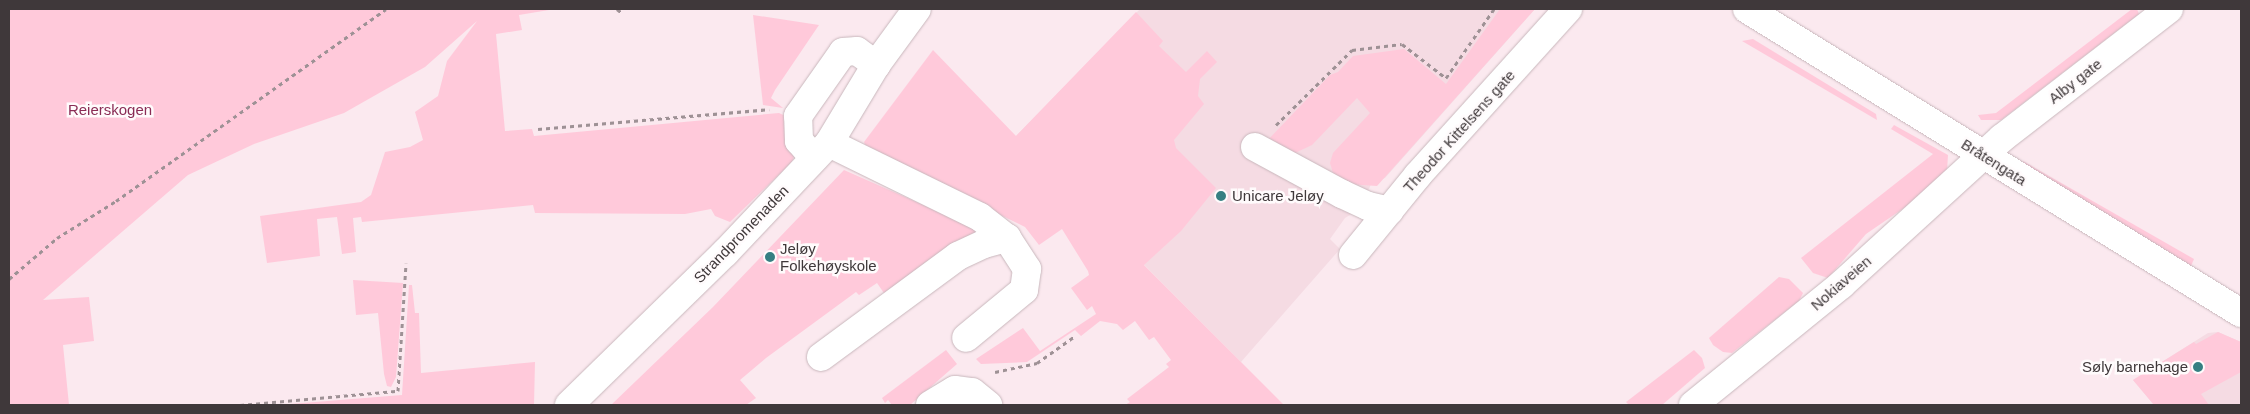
<!DOCTYPE html>
<meta charset="utf-8">
<style>
body{margin:0}
#map{position:relative;width:2250px;height:414px;overflow:hidden;background:#fbe9ef;font-family:Helvetica,sans-serif}
div>[style]{position:absolute}
.built>*{inset:0;background:#f5dbe3}
.green>*{inset:0;background:#ffc9da}
.path>*{height:3px;margin-top:-1.5px;transform-origin:0;background:repeating-linear-gradient(90deg,#9e9195 0 4px,transparent 0 8px)}
.roads{filter:drop-shadow(0 0 1px #c8b7bc) drop-shadow(0 0 1px #c8b7bc)}
.minor>*{height:28px;margin:-14px;padding:0 14px;transform-origin:14px;border-radius:14px;background:#fff}
.dots>*{width:14px;height:14px;translate:-50% -50%;box-sizing:border-box;border:2px solid #fffbfc;border-radius:50%}
span{translate:-50% -50%;white-space:nowrap;text-align:center;line-height:1.15;-webkit-text-stroke:5px #fffbfc;paint-order:stroke}
.street-label{font-size:15px;color:#3f383a}
.park-label{font-size:15px;color:#8a2c55}
.poi-label{font-size:15px;color:#3f383a}
.left{translate:0 -50%;text-align:left}
.right{translate:-100% -50%;text-align:right}
.frame{position:absolute;inset:0;border:10px solid #3f383a;pointer-events:none}
</style>
<div id="map">
<div class="built">
<div style="clip-path:polygon(1140px 9px,1535px 9px,1385px 178px,1372px 182px,1360px 209px,1345px 218px,1330px 239px,1340px 249px,1241px 362px,1016px 136px)"></div>
<div style="clip-path:polygon(2218px 332px,2241px 342px,2241px 405px,2154px 405px,2133px 380px,2208px 333px)"></div>
</div>
<div class="green">
<div style="clip-path:polygon(9px 9px,555px 9px,519px 15px,522px 30px,496px 34px,505px 131px,532px 129px,534px 136px,779px 113px,792px 119px,796px 150px,792px 162px,730px 222px,715px 216px,711px 209px,685px 214px,535px 213px,533px 205px,362px 222px,361px 217px,353px 218px,356px 252px,342px 254px,337px 217px,317px 219px,320px 256px,267px 263px,260px 216px,361px 202px,371px 195px,385px 152px,410px 147px,423px 140px,415px 112px,438px 96px,447px 61px,477px 21px,425px 67px,344px 113px,254px 144px,188px 175px,43px 300px,89px 297px,94px 341px,63px 345px,69px 405px,9px 405px)"></div>
<div style="clip-path:polygon(1500px 9px,1535px 9px,1377px 186px,1348px 184px,1334px 176px,1330px 163px,1333px 153px,1370px 113px,1357px 98px,1312px 145px,1295px 153px,1267px 141px,1330px 75px,1338px 72px,1353px 56px,1404px 49px,1446px 84px)"></div>
<div style="clip-path:polygon(2132px 9px,2137px 9px,2139px 14px,2001px 120px,1981px 120px,1978px 115px,1996px 113px)"></div>
<div style="clip-path:polygon(1136px 12px,1163px 41px,1159px 46px,1186px 72px,1207px 51px,1217px 62px,1200px 79px,1198px 96px,1204px 104px,1174px 140px,1176px 148px,1216px 188px,1181px 231px,1144px 265px,1284px 405px,1125px 405px,1130px 402px,1127px 399px,1169px 367px,1166px 364px,1171px 360px,1154px 337px,1149px 340px,1135px 321px,1123px 330px,1117px 324px,1100px 321px,1081px 336px,1075px 330px,1027px 362px,981px 364px,976px 359px,1023px 328px,1040px 351px,1096px 314px,1092px 306px,1087px 310px,1071px 288px,1089px 275px,1088px 271px,1062px 229px,1039px 245px,1025px 227px,867px 150px,864px 142px,933px 50px,1016px 136px)"></div>
<div style="clip-path:polygon(753px 15px,819px 25px,775px 90px,771px 98px,783px 108px,763px 105px)"></div>
<div style="clip-path:polygon(1753px 39px,1876px 114px,1877px 120px,1742px 41px)"></div>
<div style="clip-path:polygon(1894px 125px,1948px 155px,1947px 171px,1936px 186px,1866px 234px,1828px 278px,1813px 273px,1801px 258px,1933px 154px,1891px 129px)"></div>
<div style="clip-path:polygon(2023px 161px,2194px 259px,2191px 266px,2026px 167px)"></div>
<div style="clip-path:polygon(844px 170px,982px 231px,886px 296px,877px 283px,859px 295px,856px 292px,766px 358px,740px 380px,756px 398px,746px 405px,611px 405px,713px 307px)"></div>
<div style="clip-path:polygon(1779px 277px,1789px 279px,1803px 293px,1799px 301px,1732px 353px,1723px 352px,1713px 345px,1709px 338px)"></div>
<div style="clip-path:polygon(353px 280px,403px 283px,396px 377px,391px 387px,387px 386px,384px 374px,378px 313px,356px 315px)"></div>
<div style="clip-path:polygon(409px 285px,412px 285px,415px 313px,419px 313px,421px 373px,535px 362px,534px 405px,278px 405px,402px 395px)"></div>
<div style="clip-path:polygon(2218px 332px,2241px 342px,2241px 372px,2201px 394px,2209px 405px,2154px 405px,2133px 380px,2194px 342px,2196px 344px)"></div>
<div style="clip-path:polygon(946px 350px,957px 364px,910px 405px,892px 405px,888px 400px,885px 403px,882px 398px)"></div>
<div style="clip-path:polygon(1694px 350px,1702px 358px,1705px 368px,1662px 405px,1629px 405px,1626px 402px)"></div>
</div>
<div class="path">
<div style="left:617px;top:9px;width:6px;rotate:39deg"></div>
<div style="left:1276px;top:125px;width:107px;rotate:-44.6deg"></div>
<div style="left:1352px;top:50px;width:50px;rotate:-6.8deg"></div>
<div style="left:1402px;top:44px;width:56px;rotate:37.7deg"></div>
<div style="left:1446px;top:78px;width:84px;rotate:-55.2deg"></div>
<div style="left:538px;top:129px;width:232px;rotate:-4.9deg"></div>
<div style="left:9px;top:279px;width:63px;rotate:-40.5deg"></div>
<div style="left:57px;top:238px;width:70px;rotate:-32.1deg"></div>
<div style="left:116px;top:201px;width:331px;rotate:-35.4deg"></div>
<div style="left:995px;top:372px;width:43px;rotate:-12.1deg"></div>
<div style="left:1037px;top:363px;width:47px;rotate:-35.4deg"></div>
<div style="left:240px;top:405px;width:159px;rotate:-5.1deg"></div>
<div style="left:398px;top:391px;width:128px;rotate:-86.4deg"></div>
</div>
<div class="roads">
<div class="minor">
<div style="left:1747px;top:9px;width:580px;rotate:31.61deg"></div>
<div style="left:829px;top:143px;width:168px;rotate:26.1deg"></div>
<div style="left:980px;top:217px;width:34px;rotate:38deg"></div>
<div style="left:1007px;top:238px;width:37px;rotate:57deg"></div>
<div style="left:1027px;top:269px;width:21px;rotate:98deg"></div>
<div style="left:1024px;top:290px;width:75px;rotate:140.4deg"></div>
<div style="left:1255px;top:147px;width:99px;rotate:28.4deg"></div>
<div style="left:1342px;top:194px;width:29px;rotate:25deg"></div>
<div style="left:1368px;top:206px;width:22px;rotate:13deg"></div>
<div style="left:814px;top:158px;width:23px;rotate:-131deg"></div>
<div style="left:799px;top:141px;width:25px;rotate:-92deg"></div>
<div style="left:798px;top:116px;width:78px;rotate:-54.9deg"></div>
<div style="left:843px;top:52px;width:14px;rotate:-4deg"></div>
<div style="left:857px;top:51px;width:24px;rotate:36deg"></div>
<div style="left:1353px;top:255px;width:103px;rotate:-50.9deg"></div>
<div style="left:1418px;top:175px;width:224px;rotate:-47.9deg"></div>
<div style="left:821px;top:357px;width:170px;rotate:-36.4deg"></div>
<div style="left:958px;top:256px;width:29px;rotate:-25deg"></div>
<div style="left:984px;top:244px;width:24px;rotate:-15deg"></div>
<div style="left:569px;top:405px;width:218px;rotate:-44.3deg"></div>
<div style="left:725px;top:253px;width:151px;rotate:-46.6deg"></div>
<div style="left:829px;top:143px;width:91px;rotate:-58.9deg"></div>
<div style="left:876px;top:65px;width:69px;rotate:-53.8deg"></div>
<div style="left:930px;top:405px;width:29px;rotate:-31deg"></div>
<div style="left:955px;top:390px;width:17px;rotate:7deg"></div>
<div style="left:972px;top:392px;width:21px;rotate:39deg"></div>
<div style="left:1693px;top:405px;width:191px;rotate:-39deg"></div>
<div style="left:1841px;top:285px;width:218px;rotate:-42.4deg"></div>
<div style="left:2002px;top:138px;width:211px;rotate:-37.7deg"></div>
</div>
</div>
<div class="dots">
<div style="left:1221px;top:196px;background:#367f82"></div>
<div style="left:770px;top:257px;background:#367f82"></div>
<div style="left:2198px;top:367px;background:#367f82"></div>
</div>
<div class="street-label">
<span style="left:2075px;top:81px;rotate:-38deg">Alby gate</span>
<span style="left:1459px;top:131px;rotate:-48deg">Theodor Kittelsens gate</span>
<span style="left:1994px;top:162px;rotate:32deg">Bråtengata</span>
<span style="left:741px;top:234px;rotate:-46deg">Strandpromenaden</span>
<span style="left:1841px;top:283px;rotate:-41deg">Nokiaveien</span>
</div>
<div class="park-label">
<span style="left:110px;top:110px">Reierskogen</span>
</div>
<div class="poi-label">
<span class="left" style="left:1232px;top:196px">Unicare Jeløy</span>
<span class="left" style="left:780px;top:257px">Jeløy<br>Folkehøyskole</span>
<span class="right" style="left:2188px;top:367px">Søly barnehage</span>
</div>
<div class="frame"></div>
</div>
